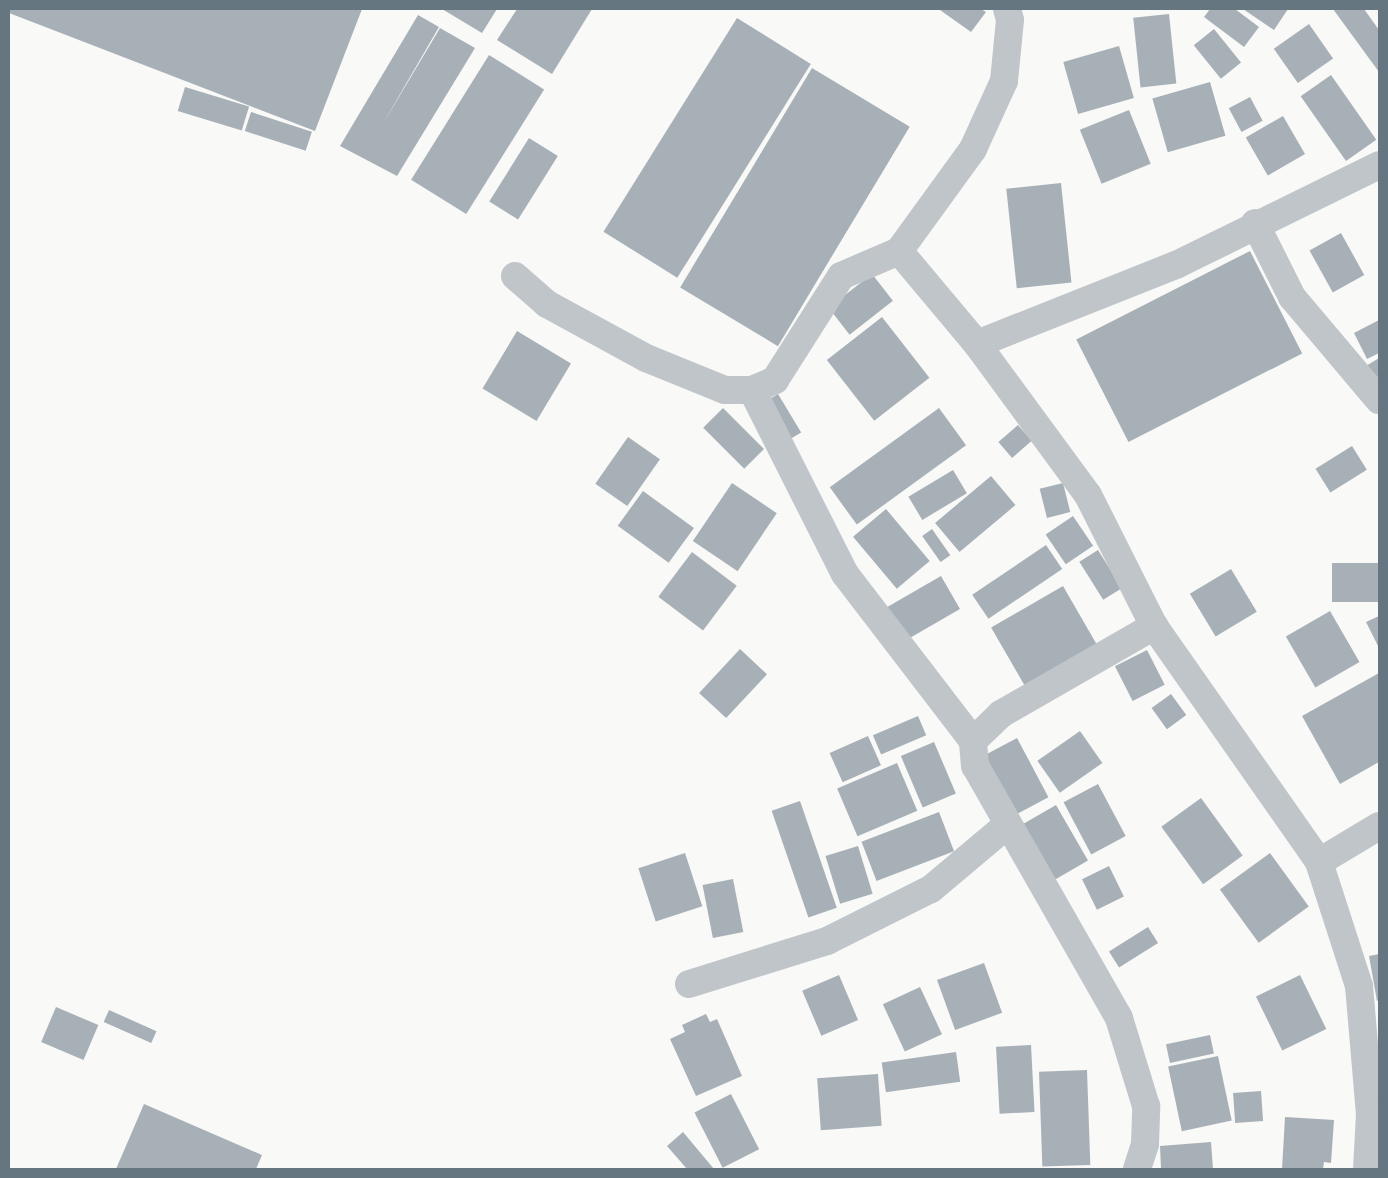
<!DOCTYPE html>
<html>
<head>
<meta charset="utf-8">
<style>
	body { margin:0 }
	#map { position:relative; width:1388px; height:1178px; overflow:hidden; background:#f9f9f7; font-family:Figtree,sans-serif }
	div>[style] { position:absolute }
	.building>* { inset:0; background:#a8b0b7; transform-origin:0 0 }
	.street>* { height:28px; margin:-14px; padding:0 14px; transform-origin:14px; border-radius:14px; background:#c0c5c9 }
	span { translate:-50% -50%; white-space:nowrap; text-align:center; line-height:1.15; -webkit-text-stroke:5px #fff; paint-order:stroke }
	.frame { position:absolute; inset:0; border:10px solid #667681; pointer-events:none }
</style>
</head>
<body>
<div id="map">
	<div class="building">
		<div style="clip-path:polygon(9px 9px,362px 9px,315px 131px,9px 13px)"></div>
		<div style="clip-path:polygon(442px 9px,497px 9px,482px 33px)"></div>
		<div style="clip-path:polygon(517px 9px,592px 9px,552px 74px,497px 40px)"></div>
		<div style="clip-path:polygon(981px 9px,986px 12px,971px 32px,940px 10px)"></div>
		<div style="clip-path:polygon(1210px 9px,1235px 9px,1259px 27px,1244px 47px,1204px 17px)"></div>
		<div style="clip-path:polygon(1243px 9px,1288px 9px,1274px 30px)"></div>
		<div style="clip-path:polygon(1333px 9px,1364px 9px,1379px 30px,1379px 72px)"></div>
		<div style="left:1169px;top:14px;width:70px;height:36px;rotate:84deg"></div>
		<div style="clip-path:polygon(418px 15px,439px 27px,381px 127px,440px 28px,475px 48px,397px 176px,340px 146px)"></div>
		<div style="left:737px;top:18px;width:87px;height:252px;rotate:32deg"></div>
		<div style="left:1309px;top:24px;width:42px;height:43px;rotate:55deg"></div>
		<div style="left:1214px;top:29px;width:43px;height:26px;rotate:51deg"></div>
		<div style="left:1119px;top:46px;width:54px;height:58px;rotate:74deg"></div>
		<div style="left:489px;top:55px;width:65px;height:147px;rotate:32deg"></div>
		<div style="left:812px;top:68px;width:114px;height:256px;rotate:31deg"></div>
		<div style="left:1331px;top:75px;width:79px;height:37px;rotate:55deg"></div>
		<div style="left:1210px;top:82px;width:56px;height:60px;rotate:74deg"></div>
		<div style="left:185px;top:87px;width:67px;height:25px;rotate:17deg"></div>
		<div style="left:1250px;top:97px;width:27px;height:24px;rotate:62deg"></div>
		<div style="left:1129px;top:110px;width:58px;height:53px;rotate:68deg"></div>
		<div style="left:251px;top:112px;width:64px;height:20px;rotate:18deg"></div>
		<div style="left:1283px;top:116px;width:44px;height:43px;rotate:60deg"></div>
		<div style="left:529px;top:138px;width:34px;height:75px;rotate:32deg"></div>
		<div style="left:1061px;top:183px;width:100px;height:55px;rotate:84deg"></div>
		<div style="left:1341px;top:233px;width:48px;height:36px;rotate:61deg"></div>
		<div style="left:1250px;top:251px;width:115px;height:195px;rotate:63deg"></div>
		<div style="left:872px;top:274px;width:34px;height:55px;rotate:52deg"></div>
		<div style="left:882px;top:317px;width:77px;height:70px;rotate:52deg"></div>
		<div style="clip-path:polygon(1379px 320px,1379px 353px,1367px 359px,1354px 333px)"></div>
		<div style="left:517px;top:331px;width:63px;height:67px;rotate:31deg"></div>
		<div style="clip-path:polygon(1379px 358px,1379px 382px,1366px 366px)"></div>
		<div style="left:778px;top:394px;width:45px;height:20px;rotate:59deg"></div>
		<div style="left:723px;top:408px;width:58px;height:28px;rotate:45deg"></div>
		<div style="left:939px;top:408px;width:46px;height:135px;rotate:54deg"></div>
		<div style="left:1018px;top:425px;width:21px;height:26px;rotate:49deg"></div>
		<div style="left:628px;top:437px;width:39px;height:57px;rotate:35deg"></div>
		<div style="left:1352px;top:446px;width:28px;height:43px;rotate:58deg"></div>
		<div style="left:953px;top:470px;width:27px;height:52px;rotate:59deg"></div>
		<div style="left:991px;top:476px;width:38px;height:73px;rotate:50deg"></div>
		<div style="left:732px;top:483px;width:54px;height:70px;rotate:34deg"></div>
		<div style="left:1063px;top:483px;width:30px;height:24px;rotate:76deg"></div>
		<div style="left:643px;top:491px;width:63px;height:43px;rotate:36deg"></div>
		<div style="left:886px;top:509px;width:68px;height:43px;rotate:50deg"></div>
		<div style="left:1073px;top:516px;width:36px;height:33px;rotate:56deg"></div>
		<div style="left:932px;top:529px;width:32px;height:12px;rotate:55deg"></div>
		<div style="left:1046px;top:545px;width:29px;height:89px;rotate:56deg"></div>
		<div style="left:1098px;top:550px;width:45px;height:22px;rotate:58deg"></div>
		<div style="left:692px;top:552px;width:56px;height:56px;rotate:37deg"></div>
		<div style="left:1379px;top:563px;width:39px;height:47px;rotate:90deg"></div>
		<div style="left:1231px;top:569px;width:50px;height:48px;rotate:59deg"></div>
		<div style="left:941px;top:576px;width:38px;height:65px;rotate:60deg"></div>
		<div style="left:1063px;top:586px;width:67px;height:83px;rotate:60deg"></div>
		<div style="left:1330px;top:611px;width:59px;height:51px;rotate:60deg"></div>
		<div style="clip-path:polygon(1379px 616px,1379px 648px,1366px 622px)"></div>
		<div style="left:740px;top:649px;width:37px;height:60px;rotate:43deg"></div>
		<div style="left:1147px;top:650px;width:39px;height:36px;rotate:63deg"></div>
		<div style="clip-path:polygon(1379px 673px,1379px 762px,1340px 784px,1302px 716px)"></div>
		<div style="left:1171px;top:694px;width:26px;height:24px;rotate:54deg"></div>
		<div style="left:918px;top:716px;width:21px;height:49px;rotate:67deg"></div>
		<div style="left:1080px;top:731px;width:39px;height:52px;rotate:55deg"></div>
		<div style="left:868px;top:736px;width:32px;height:42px;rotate:66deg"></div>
		<div style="left:1017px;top:738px;width:67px;height:41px;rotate:62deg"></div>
		<div style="left:934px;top:742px;width:56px;height:36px;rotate:67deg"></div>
		<div style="left:897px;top:763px;width:52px;height:65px;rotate:67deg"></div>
		<div style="left:1098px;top:784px;width:59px;height:39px;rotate:62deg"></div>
		<div style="left:1201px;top:798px;width:71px;height:49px;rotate:54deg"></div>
		<div style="left:800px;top:801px;width:113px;height:30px;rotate:71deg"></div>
		<div style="left:1056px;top:805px;width:64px;height:41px;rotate:60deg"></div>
		<div style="left:939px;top:812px;width:42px;height:83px;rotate:69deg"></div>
		<div style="left:858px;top:846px;width:50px;height:34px;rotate:73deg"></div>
		<div style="left:685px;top:853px;width:56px;height:49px;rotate:72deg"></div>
		<div style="left:1270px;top:853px;width:66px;height:62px;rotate:54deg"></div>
		<div style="left:1109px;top:866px;width:34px;height:30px;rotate:64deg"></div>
		<div style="left:733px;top:879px;width:54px;height:31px;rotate:79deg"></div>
		<div style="left:1148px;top:927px;width:19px;height:46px;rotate:58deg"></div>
		<div style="clip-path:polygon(1379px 954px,1379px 1000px,1377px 1001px,1369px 956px)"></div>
		<div style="left:984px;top:963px;width:53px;height:50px;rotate:70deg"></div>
		<div style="left:839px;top:975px;width:49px;height:40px;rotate:67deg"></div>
		<div style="left:1300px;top:975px;width:60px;height:49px;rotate:64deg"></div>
		<div style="left:920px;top:987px;width:52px;height:41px;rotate:65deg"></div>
		<div style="left:56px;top:1007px;width:46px;height:38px;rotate:23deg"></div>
		<div style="left:109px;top:1010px;width:52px;height:13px;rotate:24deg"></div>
		<div style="clip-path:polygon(706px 1014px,710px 1022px,717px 1019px,742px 1076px,696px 1096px,670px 1039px,685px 1032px,682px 1025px)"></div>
		<div style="left:1210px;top:1035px;width:19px;height:45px;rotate:78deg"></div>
		<div style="left:1031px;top:1045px;width:67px;height:35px;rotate:87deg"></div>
		<div style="left:956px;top:1052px;width:30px;height:75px;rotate:82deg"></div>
		<div style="left:1218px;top:1056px;width:66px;height:51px;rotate:78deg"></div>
		<div style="left:1087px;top:1070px;width:95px;height:48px;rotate:88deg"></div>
		<div style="left:878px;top:1074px;width:52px;height:61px;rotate:86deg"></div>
		<div style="left:1261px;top:1091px;width:30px;height:28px;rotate:86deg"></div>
		<div style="left:731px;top:1094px;width:62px;height:41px;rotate:63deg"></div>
		<div style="clip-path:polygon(144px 1104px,262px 1155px,256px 1169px,116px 1169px)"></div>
		<div style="clip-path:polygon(1285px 1117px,1334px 1120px,1331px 1163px,1324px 1162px,1323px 1169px,1282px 1169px)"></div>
		<div style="clip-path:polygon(683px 1132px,714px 1169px,687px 1169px,667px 1146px)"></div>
		<div style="clip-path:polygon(1211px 1142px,1213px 1169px,1161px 1169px,1160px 1146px)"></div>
	</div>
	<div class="street">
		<div style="left:1255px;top:223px;width:83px;rotate:63.4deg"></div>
		<div style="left:1292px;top:297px;width:135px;rotate:49.8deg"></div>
		<div style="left:899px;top:251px;width:121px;rotate:50deg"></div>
		<div style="left:977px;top:344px;width:187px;rotate:53.7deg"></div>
		<div style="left:1088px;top:495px;width:147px;rotate:63.3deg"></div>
		<div style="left:1154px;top:626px;width:288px;rotate:55deg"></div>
		<div style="left:1319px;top:862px;width:130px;rotate:72.1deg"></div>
		<div style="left:1359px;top:986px;width:128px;rotate:85.1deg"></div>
		<div style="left:1370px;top:1114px;width:55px;rotate:93.1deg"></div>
		<div style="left:515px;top:276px;width:43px;rotate:41.2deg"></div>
		<div style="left:547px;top:304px;width:113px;rotate:28.6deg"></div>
		<div style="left:646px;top:358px;width:85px;rotate:22.1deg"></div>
		<div style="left:725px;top:390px;width:27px"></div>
		<div style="left:752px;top:390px;width:25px;rotate:-23deg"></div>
		<div style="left:775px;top:380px;width:123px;rotate:-57.6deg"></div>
		<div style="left:841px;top:276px;width:63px;rotate:-23.3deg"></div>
		<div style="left:899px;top:251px;width:126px;rotate:-54deg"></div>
		<div style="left:973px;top:149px;width:75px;rotate:-65.5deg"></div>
		<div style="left:1004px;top:81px;width:61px;rotate:-84.4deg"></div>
		<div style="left:1010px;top:20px;width:11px;rotate:-105deg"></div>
		<div style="left:977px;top:344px;width:214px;rotate:-21.7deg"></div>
		<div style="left:1176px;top:265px;width:226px;rotate:-26.2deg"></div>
		<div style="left:752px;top:390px;width:206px;rotate:63.2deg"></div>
		<div style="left:845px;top:574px;width:210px;rotate:52.5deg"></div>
		<div style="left:1319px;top:862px;width:70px;rotate:-31deg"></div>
		<div style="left:689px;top:984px;width:145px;rotate:-17.3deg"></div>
		<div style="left:827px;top:941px;width:116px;rotate:-26.6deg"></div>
		<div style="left:931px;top:889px;width:99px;rotate:-40.1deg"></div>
		<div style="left:1137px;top:1169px;width:26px;rotate:-72deg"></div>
		<div style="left:1145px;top:1144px;width:38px;rotate:-88deg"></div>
		<div style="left:1146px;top:1106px;width:92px;rotate:-107.1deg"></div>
		<div style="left:1119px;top:1018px;width:290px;rotate:-119.7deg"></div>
		<div style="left:975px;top:766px;width:25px;rotate:-95deg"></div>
		<div style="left:973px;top:741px;width:39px;rotate:-44deg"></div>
		<div style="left:1001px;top:714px;width:177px;rotate:-29.9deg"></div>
	</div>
	<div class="frame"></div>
</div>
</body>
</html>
